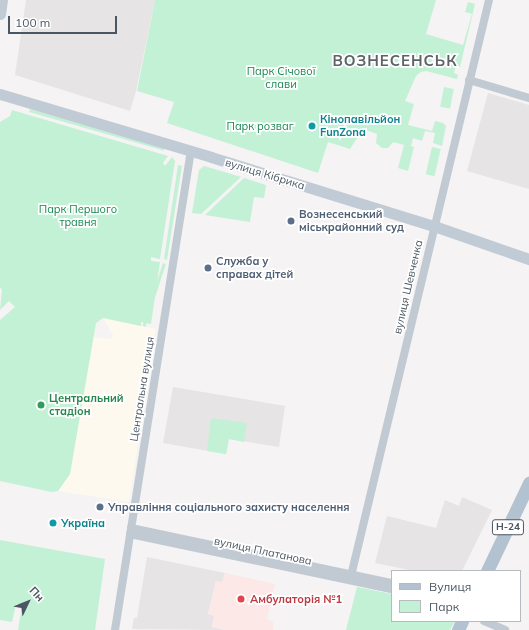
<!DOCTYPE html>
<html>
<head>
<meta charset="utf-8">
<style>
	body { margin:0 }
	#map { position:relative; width:529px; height:630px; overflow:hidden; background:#f5f3f3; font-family:Mulish,sans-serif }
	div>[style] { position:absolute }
	.commercial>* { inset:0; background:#fdf9ef }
	.education>* { inset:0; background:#e6e4e5 }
	.medical>* { inset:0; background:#fce8e6 }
	.green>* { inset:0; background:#c3f1d5; transform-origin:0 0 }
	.minor>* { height:8px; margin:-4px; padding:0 4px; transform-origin:4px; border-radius:4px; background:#c1cad2 }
	.secondary>* { height:11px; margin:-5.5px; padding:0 5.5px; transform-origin:5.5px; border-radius:5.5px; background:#c1cbd6 }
	.primary>* { height:13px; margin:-6.5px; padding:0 6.5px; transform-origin:6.5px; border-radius:6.5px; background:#b3c2d1 }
	.dots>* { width:11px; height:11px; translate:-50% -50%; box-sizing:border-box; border:2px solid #fff; border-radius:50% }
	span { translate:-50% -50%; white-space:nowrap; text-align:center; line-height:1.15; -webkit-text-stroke:3.5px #fff; paint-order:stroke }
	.shield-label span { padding:1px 3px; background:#fff; border:1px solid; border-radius:3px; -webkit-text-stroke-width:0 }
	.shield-label { font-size:10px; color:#4a5661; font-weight:700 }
	.park-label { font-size:11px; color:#17864f }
	.culture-label { font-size:11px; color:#0d838f; font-weight:700 }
	.left { translate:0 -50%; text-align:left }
	.street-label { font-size:11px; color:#4a5661 }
	.service-label { font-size:11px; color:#4e5e75; font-weight:700 }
	.leisure-label { font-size:11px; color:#27864d; font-weight:700 }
	.health-label { font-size:11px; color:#be3a42; font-weight:700 }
	.district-label { font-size:15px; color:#5f6368; font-weight:700; letter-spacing:1px }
	.legend { position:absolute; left:391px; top:570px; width:130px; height:52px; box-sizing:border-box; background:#fff; border:1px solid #b7bbc0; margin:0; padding:5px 7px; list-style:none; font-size:12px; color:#4a5661 }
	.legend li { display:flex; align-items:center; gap:8px; height:20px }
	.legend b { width:20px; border:1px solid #b7bbc0 }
	.north { position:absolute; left:8px; top:582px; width:40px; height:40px; -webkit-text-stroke:3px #fff; paint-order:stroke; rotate:47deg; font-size:11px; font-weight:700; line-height:16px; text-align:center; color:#4a5661 }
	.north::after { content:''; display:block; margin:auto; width:14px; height:18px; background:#4a5661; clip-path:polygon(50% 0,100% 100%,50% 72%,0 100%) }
	.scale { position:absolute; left:8px; top:16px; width:109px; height:18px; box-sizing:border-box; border:2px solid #4a5661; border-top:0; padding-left:5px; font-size:12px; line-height:14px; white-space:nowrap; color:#4a5661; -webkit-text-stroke:3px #fff; paint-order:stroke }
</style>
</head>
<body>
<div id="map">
	<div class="commercial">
		<div style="clip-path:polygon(103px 318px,156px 329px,129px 502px,58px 491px,70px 474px,93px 337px,112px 339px,113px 335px)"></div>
	</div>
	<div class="education">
		<div style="clip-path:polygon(26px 0,155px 0,136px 91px,130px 111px,15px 75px)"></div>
		<div style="clip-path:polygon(488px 93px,529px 105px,529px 189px,467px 171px)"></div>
		<div style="clip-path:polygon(173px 387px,285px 406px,279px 447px,229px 439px,226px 454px,163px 443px)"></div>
		<div style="clip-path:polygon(462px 497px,492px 510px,462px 571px,414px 571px,375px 563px,387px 516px,436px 528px,445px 500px,459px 506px)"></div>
		<div style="clip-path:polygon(147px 557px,225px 573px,222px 583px,216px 581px,208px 614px,214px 616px,212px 627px,225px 630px,132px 629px,134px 618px,137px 618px)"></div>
	</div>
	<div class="medical">
		<div style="clip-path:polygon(225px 573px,275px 584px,267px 619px,273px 622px,273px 630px,225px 630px,212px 627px,214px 616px,208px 614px,216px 581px,222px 582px)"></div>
	</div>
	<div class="green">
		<div style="clip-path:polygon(155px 0,436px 0,426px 34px,463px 45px,472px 14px,465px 12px,468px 2px,475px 4px,460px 67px,456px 66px,454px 73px,458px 75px,457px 79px,426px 71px,421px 72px,416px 76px,405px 101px,414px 104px,408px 125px,432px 131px,435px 121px,443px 123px,446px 126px,442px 146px,433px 143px,435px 133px,425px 131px,422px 141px,413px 138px,411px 146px,414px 147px,408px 171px,398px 168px,404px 145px,393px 142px,388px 148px,382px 148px,376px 143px,377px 134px,363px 129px,350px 149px,328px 142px,318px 173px,167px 123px,174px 102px,137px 91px)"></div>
		<div style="left:444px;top:87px;width:10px;height:20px;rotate:11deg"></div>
		<div style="left:30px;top:109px;width:140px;height:3px;rotate:16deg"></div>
		<div style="clip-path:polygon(12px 110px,168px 156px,163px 163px,165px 166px,172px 157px,175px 161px,160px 259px,151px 257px,151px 261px,160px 262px,151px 324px,141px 322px,141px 326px,103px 318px,96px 323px,70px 474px,58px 491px,52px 492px,0 481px,0 320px,15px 307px,9px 301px,0 310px,2px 289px,0 288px,0 122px,10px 116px)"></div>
		<div style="left:432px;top:147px;width:9px;height:28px;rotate:13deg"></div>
		<div style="clip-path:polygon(178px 165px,182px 166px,167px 260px,164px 259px)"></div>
		<div style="clip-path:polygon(204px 166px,241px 177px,201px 214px,192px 213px,199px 170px)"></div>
		<div style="clip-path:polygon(244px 178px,266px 185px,264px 198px,254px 197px,250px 222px,205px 215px)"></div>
		<div style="left:163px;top:263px;width:3px;height:66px;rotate:18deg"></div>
		<div style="clip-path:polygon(211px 418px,247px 423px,244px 442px,229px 439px,226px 454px,207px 451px)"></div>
		<div style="clip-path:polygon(0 540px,105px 559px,95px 630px,18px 630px,22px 606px,16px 604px,12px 622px,0 620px)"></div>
		<div style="clip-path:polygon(357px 587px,392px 594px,392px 621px,455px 621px,450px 630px,346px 630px)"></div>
	</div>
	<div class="minor">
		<div style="left:469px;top:80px;width:63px;rotate:16.7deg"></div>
		<div style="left:131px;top:528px;width:267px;rotate:11.9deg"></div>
		<div style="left:130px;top:534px;width:268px;rotate:11.9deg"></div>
		<div style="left:350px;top:580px;width:596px;rotate:-76.52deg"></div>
		<div style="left:484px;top:621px;width:23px;rotate:23deg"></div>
		<div style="left:115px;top:630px;width:485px;rotate:-81deg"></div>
	</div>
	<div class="secondary">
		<div style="left:0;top:14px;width:14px;rotate:-82deg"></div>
		<div style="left:0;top:94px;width:220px;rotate:16.6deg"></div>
		<div style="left:211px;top:157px;width:233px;rotate:17.2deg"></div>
		<div style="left:434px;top:226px;width:101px;rotate:19.2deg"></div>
	</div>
	<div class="primary">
		<div style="left:487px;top:571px;width:98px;rotate:-64.5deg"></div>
		<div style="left:458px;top:630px;width:10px;rotate:-66deg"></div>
	</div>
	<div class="dots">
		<div style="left:312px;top:126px;background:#0f9aa8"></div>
		<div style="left:291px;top:221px;background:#5c6f8a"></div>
		<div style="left:208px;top:268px;background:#5c6f8a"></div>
		<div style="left:41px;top:405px;background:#2e9e5b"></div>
		<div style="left:100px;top:507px;background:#5c6f8a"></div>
		<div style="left:53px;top:523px;background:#0f9aa8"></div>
		<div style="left:241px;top:599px;background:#e0444e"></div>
	</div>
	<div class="shield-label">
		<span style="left:508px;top:527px">Н-24</span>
	</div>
	<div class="park-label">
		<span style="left:281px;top:78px">Парк Січової<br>слави</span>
		<span style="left:260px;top:126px">Парк розваг</span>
		<span style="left:78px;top:216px">Парк Першого<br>травня</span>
	</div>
	<div class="culture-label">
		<span class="left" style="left:320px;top:126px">Кінопавільйон<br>FunZona</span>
		<span class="left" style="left:61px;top:523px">Україна</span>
	</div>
	<div class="street-label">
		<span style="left:265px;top:174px;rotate:17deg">вулиця Кібрика</span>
		<span style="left:408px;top:287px;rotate:-77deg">вулиця Шевченка</span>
		<span style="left:142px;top:389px;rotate:-81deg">Центральна вулиця</span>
		<span style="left:263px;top:551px;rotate:12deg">вулиця Платанова</span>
	</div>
	<div class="service-label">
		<span class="left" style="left:299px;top:221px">Вознесенський<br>міськрайонний суд</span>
		<span class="left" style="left:216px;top:268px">Служба у<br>справах дітей</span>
		<span class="left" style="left:108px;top:507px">Управління соціального захисту населення</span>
	</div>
	<div class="leisure-label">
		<span class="left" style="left:49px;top:405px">Центральний<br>стадіон</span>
	</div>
	<div class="health-label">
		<span class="left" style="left:250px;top:599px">Амбулаторія №1</span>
	</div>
	<div class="district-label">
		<span style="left:395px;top:61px">ВОЗНЕСЕНСЬК</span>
	</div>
	<ul class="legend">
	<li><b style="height:5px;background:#b3c2d1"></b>Вулиця</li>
	<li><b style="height:11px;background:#c3f1d5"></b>Парк</li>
	</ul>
	<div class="north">Пн</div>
	<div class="scale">100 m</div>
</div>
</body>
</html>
